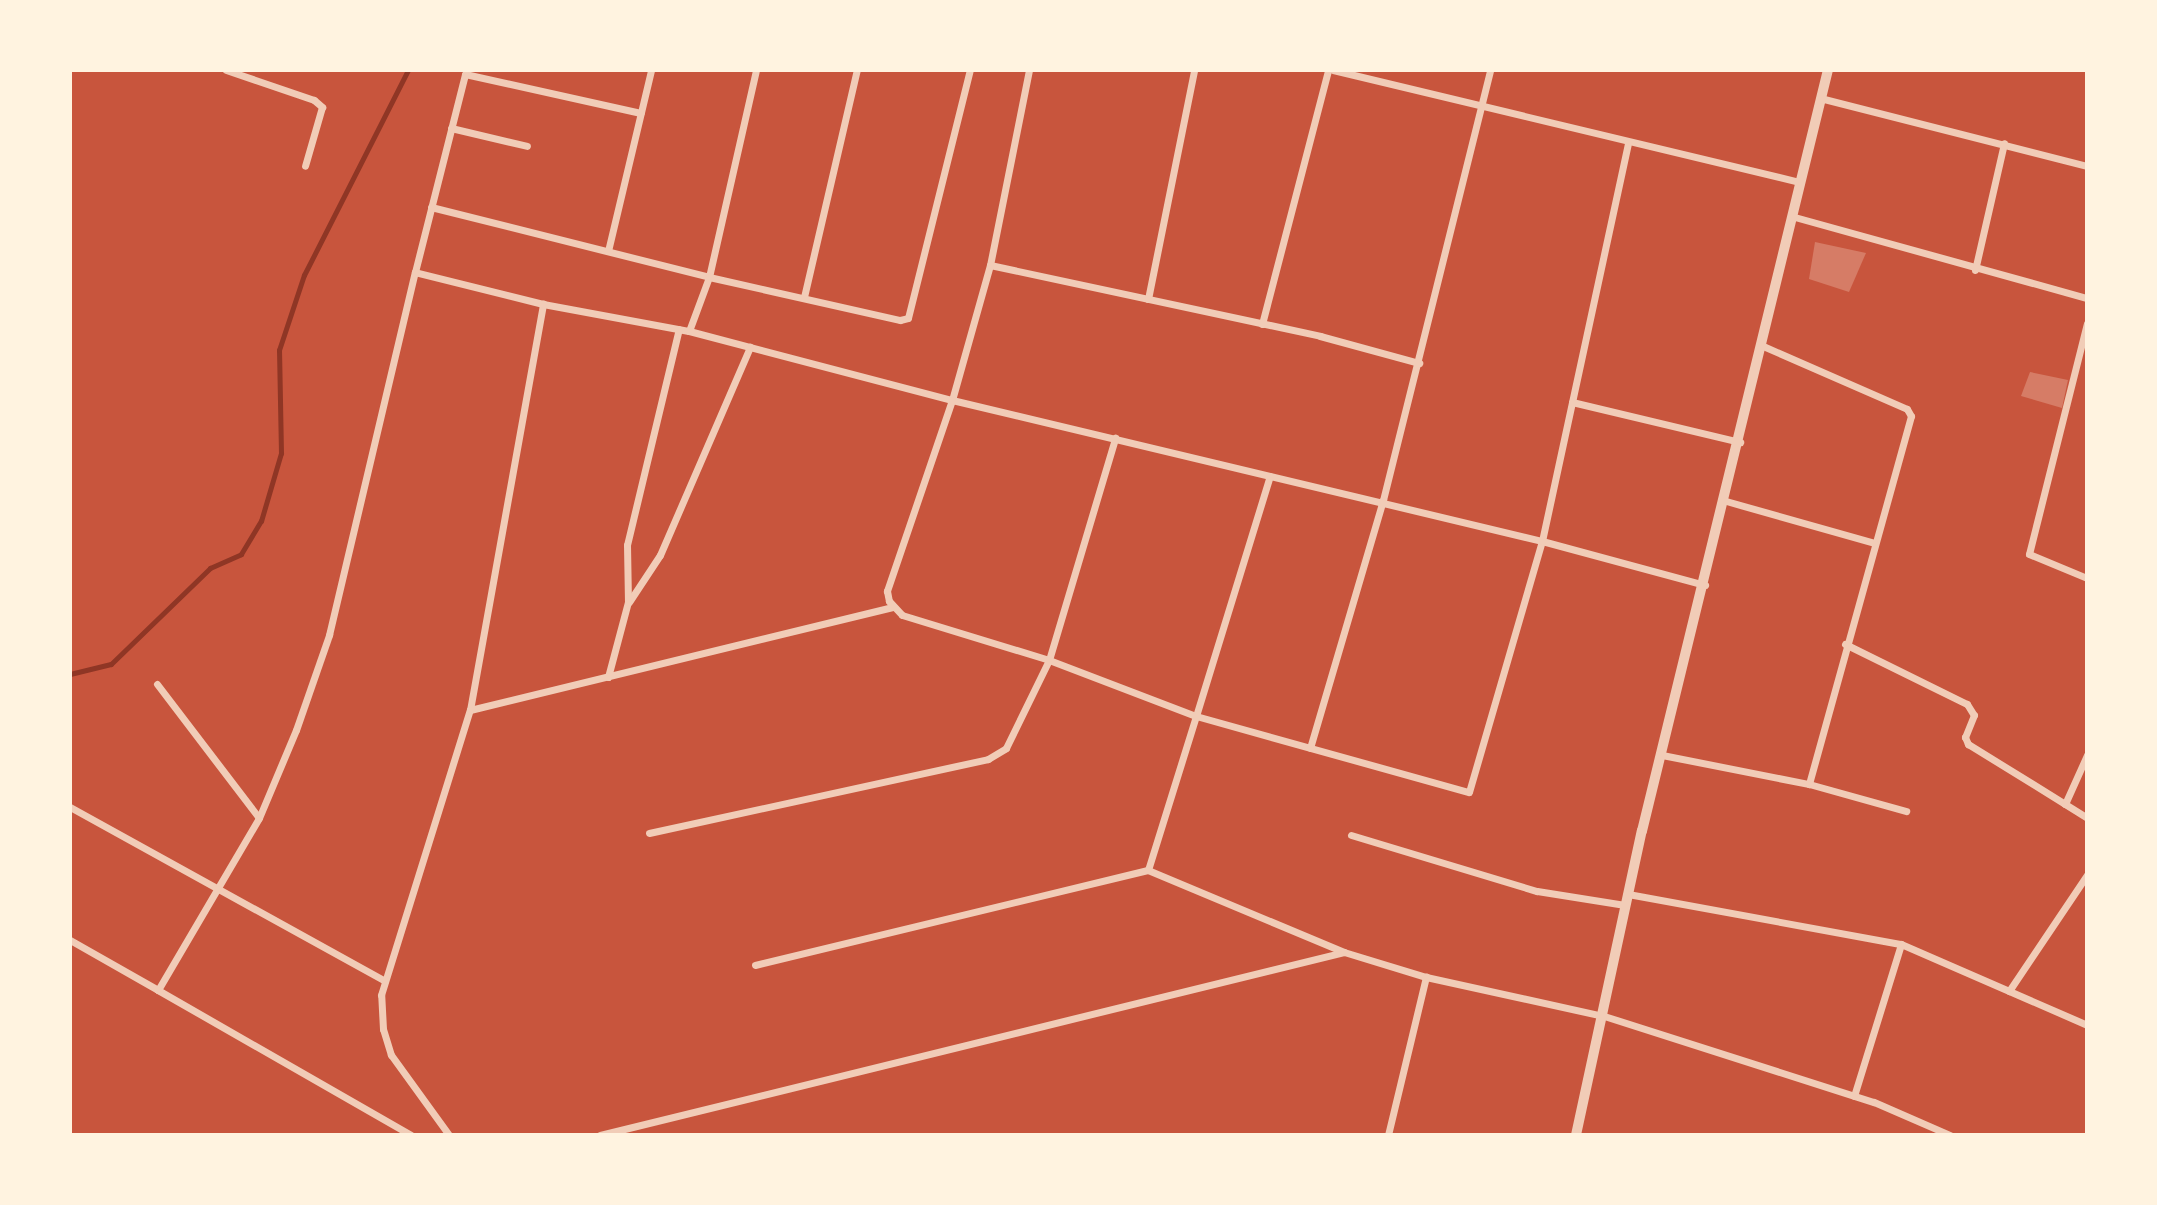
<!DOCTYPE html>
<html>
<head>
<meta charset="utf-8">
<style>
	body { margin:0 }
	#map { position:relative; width:2157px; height:1205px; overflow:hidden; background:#c8553d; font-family:Arial,sans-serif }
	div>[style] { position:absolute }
	.stream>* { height:5px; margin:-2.5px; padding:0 2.5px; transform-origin:2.5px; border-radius:2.5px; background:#8f3625 }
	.building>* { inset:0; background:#d67c66 }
	.minor>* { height:7px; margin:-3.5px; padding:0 3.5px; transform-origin:3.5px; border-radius:3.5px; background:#f1ccb7 }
	.tertiary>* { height:10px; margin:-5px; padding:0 5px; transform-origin:5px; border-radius:5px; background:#f1ccb7 }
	span { translate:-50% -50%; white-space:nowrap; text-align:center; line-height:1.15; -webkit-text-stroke:7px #fff3e0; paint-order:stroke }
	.frame { position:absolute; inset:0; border:72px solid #fff3e0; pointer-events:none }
</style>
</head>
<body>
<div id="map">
	<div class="stream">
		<div style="left:70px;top:674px;width:42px;rotate:-13.7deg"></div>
		<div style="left:111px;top:664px;width:138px;rotate:-44.1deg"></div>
		<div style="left:210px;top:568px;width:34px;rotate:-24deg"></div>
		<div style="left:241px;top:554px;width:39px;rotate:-59deg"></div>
		<div style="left:261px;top:521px;width:71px;rotate:-73.6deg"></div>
		<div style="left:281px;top:453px;width:103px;rotate:-91.1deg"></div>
		<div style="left:279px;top:350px;width:79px;rotate:-71.6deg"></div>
		<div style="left:304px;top:275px;width:230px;rotate:-63.1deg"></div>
	</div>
	<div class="building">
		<div style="clip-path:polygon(1815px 242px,1866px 253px,1849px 292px,1809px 279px)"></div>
		<div style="clip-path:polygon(2030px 372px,2068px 380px,2062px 408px,2021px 396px)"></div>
	</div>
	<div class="minor">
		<div style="left:226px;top:70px;width:93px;rotate:18.8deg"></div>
		<div style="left:314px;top:100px;width:11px;rotate:41deg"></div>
		<div style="left:322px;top:107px;width:61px;rotate:106.1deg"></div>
		<div style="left:1029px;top:70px;width:199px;rotate:101.3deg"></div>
		<div style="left:990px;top:265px;width:140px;rotate:105.7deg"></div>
		<div style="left:952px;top:400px;width:202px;rotate:108.8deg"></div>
		<div style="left:887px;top:591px;width:10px;rotate:79deg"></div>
		<div style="left:889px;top:601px;width:19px;rotate:47deg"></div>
		<div style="left:902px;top:615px;width:154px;rotate:17deg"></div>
		<div style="left:1049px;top:660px;width:157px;rotate:20.9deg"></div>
		<div style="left:1196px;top:716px;width:251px;rotate:-72.9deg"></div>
		<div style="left:1333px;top:70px;width:478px;rotate:13.5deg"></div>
		<div style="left:1820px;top:98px;width:276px;rotate:14.3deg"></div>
		<div style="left:451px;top:128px;width:78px;rotate:13.3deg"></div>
		<div style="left:431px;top:207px;width:287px;rotate:14.1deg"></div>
		<div style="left:709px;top:277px;width:212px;rotate:-77.2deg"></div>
		<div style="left:1791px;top:216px;width:307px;rotate:15.5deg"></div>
		<div style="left:608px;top:251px;width:186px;rotate:-76.6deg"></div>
		<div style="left:990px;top:265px;width:338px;rotate:12.1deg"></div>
		<div style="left:1320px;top:336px;width:103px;rotate:15.3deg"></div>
		<div style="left:1975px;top:270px;width:130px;rotate:-77.1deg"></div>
		<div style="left:804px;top:297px;width:233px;rotate:-76.9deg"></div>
		<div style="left:1148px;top:299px;width:234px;rotate:-78.6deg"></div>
		<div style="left:543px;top:304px;width:132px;rotate:-166deg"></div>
		<div style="left:415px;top:272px;width:204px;rotate:-75.8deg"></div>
		<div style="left:465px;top:74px;width:180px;rotate:12.5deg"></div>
		<div style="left:2087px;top:323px;width:238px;rotate:104.1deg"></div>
		<div style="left:2029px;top:554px;width:63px;rotate:22.5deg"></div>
		<div style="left:1262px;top:324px;width:262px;rotate:-75.4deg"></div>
		<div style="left:689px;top:331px;width:58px;rotate:-69.7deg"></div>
		<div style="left:709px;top:277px;width:196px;rotate:12.7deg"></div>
		<div style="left:900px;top:320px;width:8px;rotate:-14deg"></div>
		<div style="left:908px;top:318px;width:256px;rotate:-76deg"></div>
		<div style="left:1763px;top:346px;width:157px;rotate:23.6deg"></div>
		<div style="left:1907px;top:409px;width:8px;rotate:60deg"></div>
		<div style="left:1911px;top:416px;width:382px;rotate:105.5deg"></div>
		<div style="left:1572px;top:402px;width:173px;rotate:13.4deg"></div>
		<div style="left:1726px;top:501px;width:154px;rotate:15.8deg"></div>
		<div style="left:629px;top:602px;width:56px;rotate:-56.6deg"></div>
		<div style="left:660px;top:555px;width:227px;rotate:-66.6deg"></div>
		<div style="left:1845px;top:644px;width:136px;rotate:26.2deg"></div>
		<div style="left:1967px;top:704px;width:13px;rotate:58deg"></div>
		<div style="left:1974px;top:715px;width:24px;rotate:112deg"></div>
		<div style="left:1965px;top:737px;width:8px;rotate:67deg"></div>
		<div style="left:1968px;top:744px;width:114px;rotate:31.7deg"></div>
		<div style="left:2065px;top:804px;width:54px;rotate:-65.8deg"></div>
		<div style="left:608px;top:677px;width:78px;rotate:-75.1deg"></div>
		<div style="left:628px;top:602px;width:57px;rotate:-91deg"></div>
		<div style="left:627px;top:545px;width:222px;rotate:-76.5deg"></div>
		<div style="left:157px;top:684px;width:168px;rotate:52.7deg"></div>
		<div style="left:470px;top:710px;width:435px;rotate:-13.7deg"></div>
		<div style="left:1310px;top:748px;width:259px;rotate:-73.6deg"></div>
		<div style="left:1383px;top:500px;width:443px;rotate:-76deg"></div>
		<div style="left:1662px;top:755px;width:150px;rotate:11.2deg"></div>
		<div style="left:1809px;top:784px;width:101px;rotate:15.6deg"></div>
		<div style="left:2065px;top:804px;width:26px;rotate:32deg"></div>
		<div style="left:70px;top:807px;width:358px;rotate:28.9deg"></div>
		<div style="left:649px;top:833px;width:347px;rotate:-12.3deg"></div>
		<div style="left:988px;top:759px;width:21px;rotate:-31deg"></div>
		<div style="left:1006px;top:748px;width:98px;rotate:-64deg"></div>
		<div style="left:1049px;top:660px;width:232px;rotate:-73.4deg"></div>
		<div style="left:1351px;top:835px;width:194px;rotate:16.8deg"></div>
		<div style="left:1537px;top:891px;width:89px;rotate:9deg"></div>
		<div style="left:1628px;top:894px;width:278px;rotate:10.4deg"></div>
		<div style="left:1901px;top:944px;width:203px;rotate:23.5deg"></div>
		<div style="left:70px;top:940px;width:101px;rotate:29.6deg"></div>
		<div style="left:1344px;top:952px;width:212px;rotate:-157.3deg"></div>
		<div style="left:1148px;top:870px;width:161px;rotate:-72.7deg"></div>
		<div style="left:1196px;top:716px;width:283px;rotate:15.6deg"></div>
		<div style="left:1469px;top:792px;width:261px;rotate:-73.8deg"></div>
		<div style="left:1542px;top:541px;width:169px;rotate:15.1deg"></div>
		<div style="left:755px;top:965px;width:404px;rotate:-13.6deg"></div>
		<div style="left:2009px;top:991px;width:140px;rotate:-56.1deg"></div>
		<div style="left:1854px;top:1096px;width:159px;rotate:-72.8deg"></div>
		<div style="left:411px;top:1135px;width:292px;rotate:-150.2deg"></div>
		<div style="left:158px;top:990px;width:199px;rotate:-59.6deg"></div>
		<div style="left:259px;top:818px;width:95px;rotate:-67.2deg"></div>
		<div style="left:296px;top:730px;width:101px;rotate:-70.8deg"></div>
		<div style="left:329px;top:635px;width:373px;rotate:-76.7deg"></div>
		<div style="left:449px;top:1135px;width:99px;rotate:-125.9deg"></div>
		<div style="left:391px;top:1055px;width:27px;rotate:-107deg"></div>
		<div style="left:383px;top:1029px;width:34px;rotate:-93deg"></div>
		<div style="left:381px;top:995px;width:299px;rotate:-72.7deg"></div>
		<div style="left:470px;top:710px;width:413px;rotate:-79.8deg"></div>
		<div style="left:543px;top:304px;width:148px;rotate:10.5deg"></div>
		<div style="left:689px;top:331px;width:272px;rotate:14.7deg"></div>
		<div style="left:952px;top:400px;width:607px;rotate:13.44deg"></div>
		<div style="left:1542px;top:541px;width:407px;rotate:-77.8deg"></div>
		<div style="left:600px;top:1135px;width:766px;rotate:-13.82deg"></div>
		<div style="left:1344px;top:952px;width:86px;rotate:17deg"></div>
		<div style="left:1388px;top:1135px;width:163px;rotate:-76.5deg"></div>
		<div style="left:1426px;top:977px;width:182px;rotate:12.4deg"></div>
		<div style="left:1604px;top:1016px;width:283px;rotate:17.7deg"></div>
		<div style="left:1874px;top:1102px;width:83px;rotate:23.5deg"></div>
	</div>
	<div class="tertiary">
		<div style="left:1576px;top:1135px;width:311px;rotate:-77.8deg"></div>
		<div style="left:1642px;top:831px;width:783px;rotate:-76.27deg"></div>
	</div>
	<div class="frame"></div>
</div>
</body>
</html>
